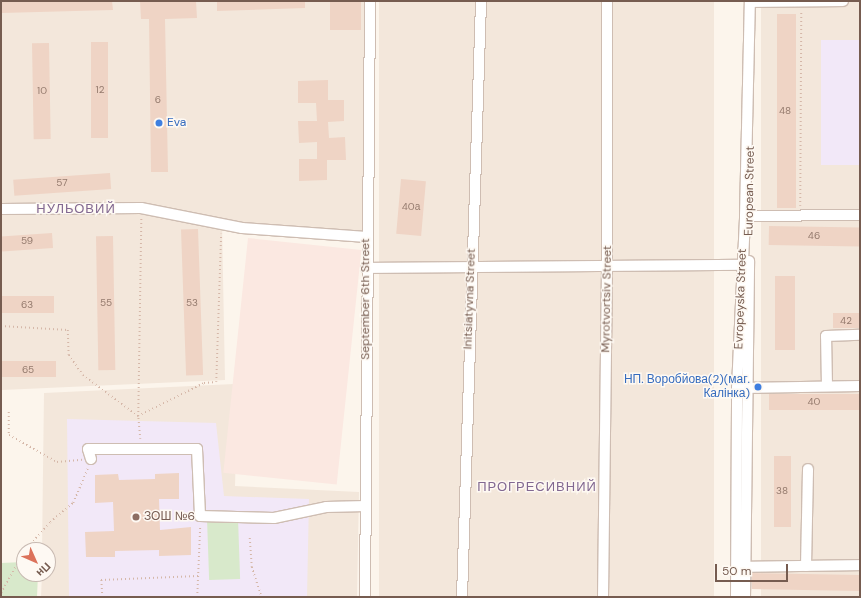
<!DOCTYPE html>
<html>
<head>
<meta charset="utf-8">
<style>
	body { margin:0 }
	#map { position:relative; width:861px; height:598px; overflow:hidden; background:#fcf5ec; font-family:"DM Sans",sans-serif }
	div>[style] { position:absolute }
	.residential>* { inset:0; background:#f3e7db; transform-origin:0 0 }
	.commercial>* { inset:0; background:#fbe8e1; transform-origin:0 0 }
	.education>* { inset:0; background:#f2e8f8; transform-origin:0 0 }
	.green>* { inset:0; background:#d8e9cb; transform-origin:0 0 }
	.building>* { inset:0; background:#efd4c5; transform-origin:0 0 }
	.path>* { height:1.5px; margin-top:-0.75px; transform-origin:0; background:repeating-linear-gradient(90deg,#d5b7a8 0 1px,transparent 0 4px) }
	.roads { filter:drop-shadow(1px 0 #cebdb2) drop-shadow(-1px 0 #cebdb2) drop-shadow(0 1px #cebdb2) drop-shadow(0 -1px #cebdb2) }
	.minor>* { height:10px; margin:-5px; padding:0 5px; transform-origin:5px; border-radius:5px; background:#fff }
	.dots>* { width:11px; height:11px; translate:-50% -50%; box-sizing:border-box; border:2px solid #fef9f3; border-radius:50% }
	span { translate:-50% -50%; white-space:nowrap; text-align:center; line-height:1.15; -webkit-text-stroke:3px #fef9f3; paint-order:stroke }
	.number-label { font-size:10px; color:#947a6d }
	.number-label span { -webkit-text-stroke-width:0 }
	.shop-label { font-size:12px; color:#366cbe }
	.left { translate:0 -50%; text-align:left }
	.right { translate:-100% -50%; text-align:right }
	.street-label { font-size:12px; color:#765c50 }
	.education-label { font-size:12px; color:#785e54 }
	.neighbourhood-label { font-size:13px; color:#826891; letter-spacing:1px }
	.frame { position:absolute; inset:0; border:2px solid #765c50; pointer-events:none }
	.north { position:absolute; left:16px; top:542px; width:40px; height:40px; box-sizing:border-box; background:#fef9f3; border:1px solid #c8bab2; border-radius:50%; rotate:135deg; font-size:11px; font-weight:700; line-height:16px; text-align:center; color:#765c50 }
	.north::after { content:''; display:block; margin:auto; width:14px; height:18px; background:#dc725b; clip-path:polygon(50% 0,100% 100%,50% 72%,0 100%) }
	.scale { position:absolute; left:715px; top:564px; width:73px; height:18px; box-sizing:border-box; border:2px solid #765c50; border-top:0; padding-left:5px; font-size:12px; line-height:14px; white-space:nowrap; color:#765c50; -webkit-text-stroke:3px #fef9f3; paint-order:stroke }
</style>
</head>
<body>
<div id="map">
	<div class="residential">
		<div style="clip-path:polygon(1px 1px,366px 1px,362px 231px,222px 224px,225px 380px,2px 390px,1px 417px)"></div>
		<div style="left:379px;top:1px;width:335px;height:596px"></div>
		<div style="left:761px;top:1px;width:99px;height:596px"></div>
		<div style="clip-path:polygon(234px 384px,237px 413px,235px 486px,359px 492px,357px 597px,41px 597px,42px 574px,48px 574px,48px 550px,42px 550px,44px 393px)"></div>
	</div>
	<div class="commercial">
		<div style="left:248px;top:238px;width:114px;height:236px;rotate:6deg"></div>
	</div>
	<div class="education">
		<div style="left:860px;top:40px;width:125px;height:39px;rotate:90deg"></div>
		<div style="clip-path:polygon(67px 419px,216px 423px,224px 496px,309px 499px,307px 597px,69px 597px)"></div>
	</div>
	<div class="green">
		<div style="left:238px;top:518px;width:61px;height:31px;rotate:88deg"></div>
		<div style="clip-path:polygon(24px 562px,24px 574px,38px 574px,37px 597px,1px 597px,1px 563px)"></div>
	</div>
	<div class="building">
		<div style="clip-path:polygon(1px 1px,112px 1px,113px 10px,1px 13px)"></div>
		<div style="clip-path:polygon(140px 1px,196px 1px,197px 18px,165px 19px,168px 172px,151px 172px,149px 19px,141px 19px)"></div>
		<div style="clip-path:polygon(217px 1px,305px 1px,305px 8px,217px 11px)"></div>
		<div style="left:330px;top:1px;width:31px;height:29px"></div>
		<div style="left:777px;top:14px;width:19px;height:194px"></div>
		<div style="left:91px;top:42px;width:17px;height:96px"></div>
		<div style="left:49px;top:43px;width:96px;height:17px;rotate:89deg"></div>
		<div style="clip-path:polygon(328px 80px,328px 100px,344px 100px,344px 121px,328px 122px,329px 138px,345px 137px,346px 160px,327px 160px,327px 180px,299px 181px,299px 159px,317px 159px,317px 142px,299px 143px,298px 121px,317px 121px,316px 103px,298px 103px,298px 81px)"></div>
		<div style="left:110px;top:173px;width:16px;height:97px;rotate:86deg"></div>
		<div style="left:401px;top:179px;width:25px;height:55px;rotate:5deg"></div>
		<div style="left:769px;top:226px;width:91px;height:19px;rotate:1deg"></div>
		<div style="left:198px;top:229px;width:146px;height:17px;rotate:88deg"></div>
		<div style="left:52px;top:233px;width:15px;height:51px;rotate:86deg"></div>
		<div style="left:113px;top:236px;width:134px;height:17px;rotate:89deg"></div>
		<div style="left:775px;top:276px;width:20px;height:74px"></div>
		<div style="left:54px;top:296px;width:17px;height:53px;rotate:90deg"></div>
		<div style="left:833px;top:313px;width:27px;height:15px"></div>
		<div style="left:56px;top:361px;width:16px;height:55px;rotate:90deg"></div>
		<div style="left:769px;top:394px;width:91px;height:16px"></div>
		<div style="left:774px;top:456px;width:17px;height:71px"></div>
		<div style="clip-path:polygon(179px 473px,179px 499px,159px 499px,160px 530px,191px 527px,191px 555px,159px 556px,159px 550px,115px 551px,115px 557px,86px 557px,85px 532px,114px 531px,113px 502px,95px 503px,95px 475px,118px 474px,119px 480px,155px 479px,155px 474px)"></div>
		<div style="left:752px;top:573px;width:108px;height:16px;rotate:1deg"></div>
	</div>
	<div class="path">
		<div style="left:800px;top:206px;width:194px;rotate:-89.7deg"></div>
		<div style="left:1px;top:326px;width:67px;rotate:3.4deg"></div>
		<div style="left:68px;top:330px;width:25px;rotate:88deg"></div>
		<div style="left:69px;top:355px;width:24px;rotate:55deg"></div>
		<div style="left:83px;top:375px;width:69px;rotate:36.7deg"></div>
		<div style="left:138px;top:416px;width:74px;rotate:-26.6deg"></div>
		<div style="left:204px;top:383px;width:12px;rotate:-5deg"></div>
		<div style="left:216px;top:382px;width:148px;rotate:-88.1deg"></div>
		<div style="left:9px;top:412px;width:23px;rotate:90deg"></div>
		<div style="left:9px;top:435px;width:55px;rotate:29.4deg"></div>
		<div style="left:57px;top:462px;width:25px;rotate:-5deg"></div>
		<div style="left:140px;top:439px;width:23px;rotate:-95deg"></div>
		<div style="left:138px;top:416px;width:199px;rotate:-89.1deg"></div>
		<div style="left:250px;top:538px;width:29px;rotate:86deg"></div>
		<div style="left:252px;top:567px;width:32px;rotate:72deg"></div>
		<div style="left:25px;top:550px;width:38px;rotate:-48deg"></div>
		<div style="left:50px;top:522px;width:30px;rotate:-40deg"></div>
		<div style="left:73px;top:503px;width:39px;rotate:-67deg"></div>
		<div style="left:1px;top:593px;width:48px;rotate:-61.3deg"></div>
		<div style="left:102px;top:597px;width:17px;rotate:-93deg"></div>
		<div style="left:101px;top:580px;width:97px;rotate:-2.4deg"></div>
		<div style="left:197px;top:597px;width:71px;rotate:-87.6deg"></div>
	</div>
	<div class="roads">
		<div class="minor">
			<div style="left:750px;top:2px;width:93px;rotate:-0.6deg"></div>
			<div style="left:1px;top:209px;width:140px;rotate:-0.4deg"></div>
			<div style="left:141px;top:208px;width:103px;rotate:11.2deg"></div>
			<div style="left:242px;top:228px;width:125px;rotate:4.1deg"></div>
			<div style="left:745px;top:216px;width:115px;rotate:-0.5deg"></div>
			<div style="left:366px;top:268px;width:376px;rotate:-0.5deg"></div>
			<div style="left:827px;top:386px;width:50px;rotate:-91.1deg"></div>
			<div style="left:826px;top:336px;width:34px;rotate:-2deg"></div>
			<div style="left:742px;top:388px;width:118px;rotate:-1deg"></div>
			<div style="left:91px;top:459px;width:10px;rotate:-107deg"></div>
			<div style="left:88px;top:449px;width:109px"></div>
			<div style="left:197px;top:449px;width:67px;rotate:87.4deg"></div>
			<div style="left:200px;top:516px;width:74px;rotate:1.5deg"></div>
			<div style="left:274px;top:518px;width:53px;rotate:-11.9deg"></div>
			<div style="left:326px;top:507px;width:40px;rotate:-1.4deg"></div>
			<div style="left:806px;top:566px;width:97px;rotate:-88.8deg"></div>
			<div style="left:739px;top:567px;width:121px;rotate:-0.9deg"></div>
			<div style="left:365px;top:597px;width:596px;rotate:-89.52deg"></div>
			<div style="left:462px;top:597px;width:596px;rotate:-88.17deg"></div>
			<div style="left:603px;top:597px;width:331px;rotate:-89.3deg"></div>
			<div style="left:607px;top:266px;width:265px;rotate:-90deg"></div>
			<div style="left:736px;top:597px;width:209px;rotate:-89.7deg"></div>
			<div style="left:737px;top:388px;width:172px;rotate:-87.3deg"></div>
			<div style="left:745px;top:216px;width:215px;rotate:-88.7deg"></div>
			<div style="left:745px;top:597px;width:336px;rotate:-89.3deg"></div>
		</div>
	</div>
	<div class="dots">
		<div style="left:159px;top:123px;background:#3f7fe0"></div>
		<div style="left:758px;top:387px;background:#3f7fe0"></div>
		<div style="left:136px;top:517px;background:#8d6e63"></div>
	</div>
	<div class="number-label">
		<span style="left:100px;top:90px">12</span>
		<span style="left:42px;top:91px">10</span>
		<span style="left:158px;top:100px">6</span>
		<span style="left:785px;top:111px">48</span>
		<span style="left:62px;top:183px">57</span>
		<span style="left:411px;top:207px">40а</span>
		<span style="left:814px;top:236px">46</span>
		<span style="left:27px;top:241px">59</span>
		<span style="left:106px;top:303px">55</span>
		<span style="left:192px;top:303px">53</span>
		<span style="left:27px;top:305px">63</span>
		<span style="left:846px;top:321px">42</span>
		<span style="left:28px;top:370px">65</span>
		<span style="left:814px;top:402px">40</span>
		<span style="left:782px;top:491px">38</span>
	</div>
	<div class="shop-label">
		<span class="left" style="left:167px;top:123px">Eva</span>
		<span class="right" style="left:750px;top:387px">НП. Воробйова(2)(маг.<br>Калінка)</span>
	</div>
	<div class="street-label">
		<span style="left:750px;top:191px;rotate:-89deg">European Street</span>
		<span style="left:366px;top:299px;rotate:-90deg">September 6th Street</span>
		<span style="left:470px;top:299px;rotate:-88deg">Initsiatyvna Street</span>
		<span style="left:607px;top:299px;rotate:-89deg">Myrotvortsiv Street</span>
		<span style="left:741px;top:299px;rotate:-88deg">Evropeyska Street</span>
	</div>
	<div class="education-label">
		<span class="left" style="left:144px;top:517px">ЗОШ №6</span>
	</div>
	<div class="neighbourhood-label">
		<span style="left:76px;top:209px">НУЛЬОВИЙ</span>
		<span style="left:537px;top:487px">ПРОГРЕСИВНИЙ</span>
	</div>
	<div class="frame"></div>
	<div class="north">Пн</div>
	<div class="scale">50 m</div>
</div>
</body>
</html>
